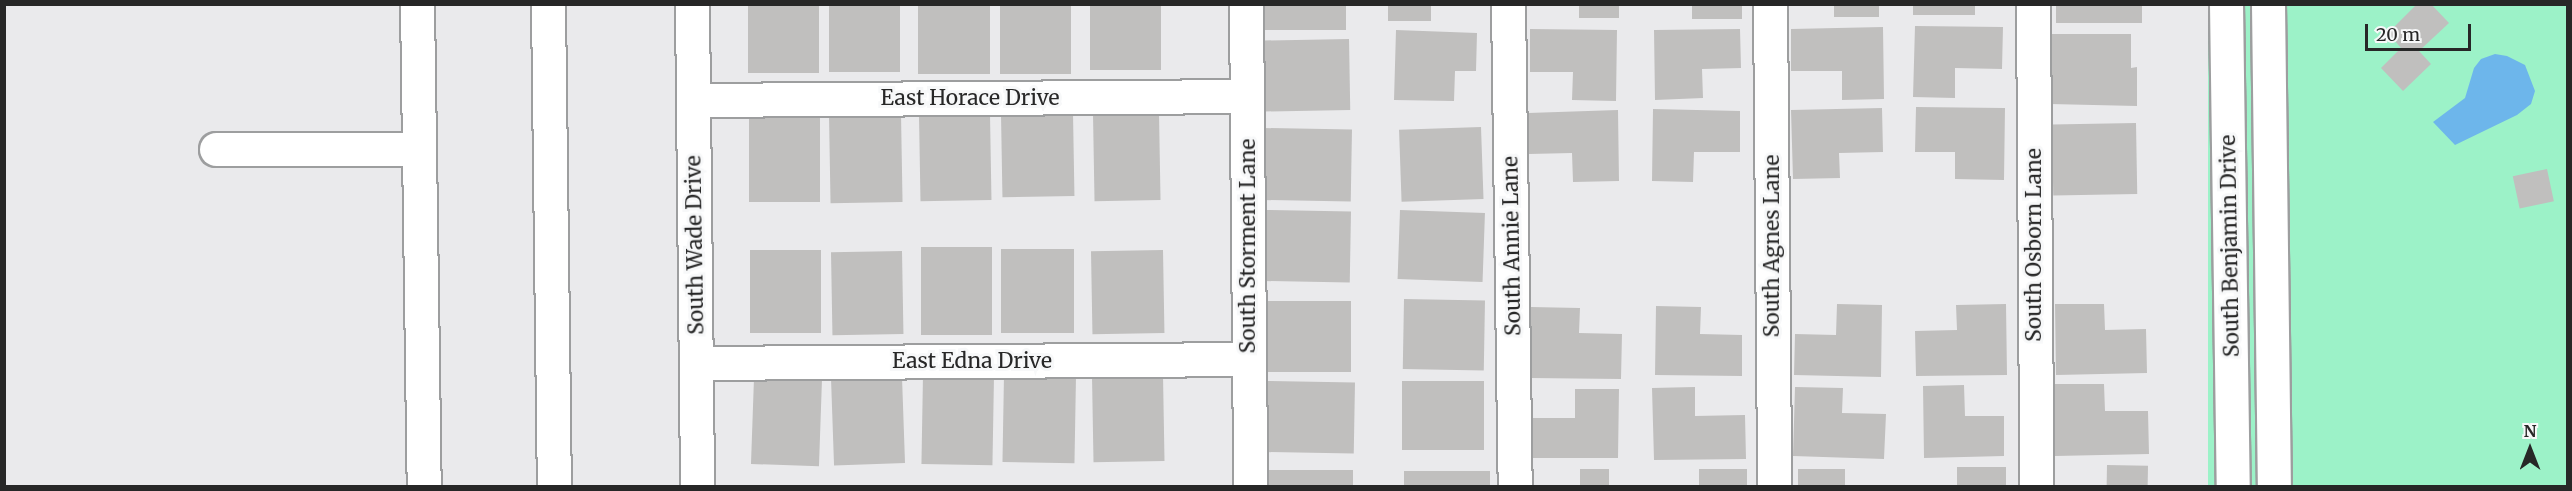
<!DOCTYPE html>
<html>
<head>
<meta charset="utf-8">
<style>
	body { margin:0 }
	#map { position:relative; width:2572px; height:491px; overflow:hidden; background:#eaeaec; font-family:Merriweather,serif }
	div>[style] { position:absolute }
	.green>* { inset:0; background:#9cf2c8; transform-origin:0 0 }
	.water>* { inset:0; background:#6db6eb }
	.building>* { inset:0; background:#c0bfbe; transform-origin:0 0 }
	.roads { filter:drop-shadow(2px 0 #9d9e9f) drop-shadow(-2px 0 #9d9e9f) drop-shadow(0 2px #9d9e9f) drop-shadow(0 -2px #9d9e9f) }
	.minor>* { height:33px; margin:-16.5px; padding:0 16.5px; transform-origin:16.5px; border-radius:16.5px; background:#fff }
	span { translate:-50% -50%; white-space:nowrap; text-align:center; line-height:1.15; -webkit-text-stroke:6px #f7f8f9; paint-order:stroke }
	.street-label { font-size:21px; color:#272727 }
	.frame { position:absolute; inset:0; border:6px solid #272727; pointer-events:none }
	.north { position:absolute; left:2500px; top:419px; width:60px; height:60px; -webkit-text-stroke:4px #f7f8f9; paint-order:stroke; rotate:0deg; font-size:16px; font-weight:700; line-height:24px; text-align:center; color:#272727 }
	.north::after { content:''; display:block; margin:auto; width:21px; height:27px; background:#272727; clip-path:polygon(50% 0,100% 100%,50% 72%,0 100%) }
	.scale { position:absolute; left:2365px; top:24px; width:106px; height:27px; box-sizing:border-box; border:3px solid #272727; border-top:0; padding-left:8px; font-size:18px; line-height:21px; white-space:nowrap; color:#272727; -webkit-text-stroke:4px #f7f8f9; paint-order:stroke }
</style>
</head>
<body>
<div id="map">
	<div class="green">
		<div style="left:2208px;top:5px;width:359px;height:481px"></div>
	</div>
	<div class="water">
		<div style="clip-path:polygon(2495px 54px,2507px 56px,2525px 65px,2535px 91px,2531px 104px,2517px 115px,2455px 145px,2433px 122px,2465px 98px,2474px 68px,2481px 59px)"></div>
	</div>
	<div class="building">
		<div style="left:748px;top:4px;width:71px;height:69px"></div>
		<div style="left:829px;top:4px;width:71px;height:68px"></div>
		<div style="left:918px;top:4px;width:72px;height:70px"></div>
		<div style="left:1000px;top:4px;width:71px;height:70px"></div>
		<div style="left:1090px;top:4px;width:71px;height:66px"></div>
		<div style="left:1262px;top:4px;width:84px;height:26px"></div>
		<div style="left:1388px;top:4px;width:43px;height:17px"></div>
		<div style="left:1692px;top:4px;width:50px;height:15px"></div>
		<div style="left:1834px;top:4px;width:45px;height:13px"></div>
		<div style="left:1913px;top:4px;width:62px;height:11px"></div>
		<div style="left:2056px;top:4px;width:86px;height:19px"></div>
		<div style="clip-path:polygon(2417px 4px,2431px 4px,2449px 23px,2419px 51px,2431px 64px,2403px 91px,2381px 68px,2401px 48px,2388px 33px)"></div>
		<div style="left:1579px;top:5px;width:40px;height:13px"></div>
		<div style="clip-path:polygon(1915px 26px,2003px 27px,2002px 69px,1955px 68px,1955px 98px,1913px 97px)"></div>
		<div style="clip-path:polygon(1883px 27px,1884px 99px,1842px 100px,1842px 71px,1791px 71px,1791px 29px)"></div>
		<div style="clip-path:polygon(1530px 29px,1617px 30px,1616px 101px,1572px 100px,1573px 72px,1530px 72px)"></div>
		<div style="clip-path:polygon(1740px 29px,1741px 68px,1702px 69px,1703px 98px,1655px 100px,1654px 30px)"></div>
		<div style="clip-path:polygon(1396px 30px,1477px 33px,1476px 71px,1455px 71px,1454px 101px,1394px 100px)"></div>
		<div style="clip-path:polygon(2050px 34px,2131px 34px,2131px 68px,2137px 67px,2137px 106px,2050px 104px)"></div>
		<div style="left:1349px;top:39px;width:71px;height:85px;rotate:89deg"></div>
		<div style="clip-path:polygon(1916px 107px,2005px 108px,2004px 180px,1955px 179px,1955px 152px,1915px 152px)"></div>
		<div style="clip-path:polygon(1882px 108px,1883px 152px,1839px 153px,1840px 178px,1793px 179px,1791px 110px)"></div>
		<div style="clip-path:polygon(1653px 109px,1740px 111px,1740px 152px,1694px 152px,1693px 182px,1652px 181px)"></div>
		<div style="clip-path:polygon(1618px 110px,1619px 181px,1573px 182px,1572px 153px,1529px 154px,1528px 113px)"></div>
		<div style="left:1073px;top:113px;width:83px;height:72px;rotate:89deg"></div>
		<div style="left:1159px;top:113px;width:87px;height:66px;rotate:89deg"></div>
		<div style="left:901px;top:114px;width:88px;height:72px;rotate:89deg"></div>
		<div style="left:990px;top:115px;width:85px;height:71px;rotate:89deg"></div>
		<div style="left:749px;top:116px;width:71px;height:86px"></div>
		<div style="left:2136px;top:123px;width:71px;height:84px;rotate:89deg"></div>
		<div style="left:1481px;top:127px;width:72px;height:82px;rotate:88deg"></div>
		<div style="left:1264px;top:128px;width:88px;height:72px;rotate:1deg"></div>
		<div style="left:2547px;top:169px;width:33px;height:35px;rotate:78deg"></div>
		<div style="left:1265px;top:210px;width:86px;height:71px;rotate:1deg"></div>
		<div style="left:1400px;top:210px;width:85px;height:69px;rotate:2deg"></div>
		<div style="left:921px;top:247px;width:71px;height:88px"></div>
		<div style="left:1074px;top:249px;width:84px;height:73px;rotate:90deg"></div>
		<div style="left:750px;top:250px;width:71px;height:83px"></div>
		<div style="left:1163px;top:250px;width:83px;height:72px;rotate:89deg"></div>
		<div style="left:902px;top:251px;width:83px;height:71px;rotate:89deg"></div>
		<div style="left:1404px;top:299px;width:81px;height:70px;rotate:1deg"></div>
		<div style="left:1266px;top:301px;width:85px;height:71px"></div>
		<div style="clip-path:polygon(1837px 304px,1882px 305px,1881px 377px,1794px 375px,1795px 334px,1836px 335px)"></div>
		<div style="clip-path:polygon(2006px 304px,2007px 375px,1916px 376px,1915px 331px,1957px 330px,1956px 305px)"></div>
		<div style="clip-path:polygon(2055px 304px,2104px 304px,2105px 330px,2146px 329px,2147px 373px,2056px 375px)"></div>
		<div style="clip-path:polygon(1656px 306px,1701px 307px,1700px 334px,1742px 335px,1742px 376px,1655px 375px)"></div>
		<div style="clip-path:polygon(1531px 307px,1580px 308px,1579px 333px,1622px 334px,1621px 379px,1530px 378px)"></div>
		<div style="left:923px;top:375px;width:71px;height:89px;rotate:1deg"></div>
		<div style="left:1004px;top:375px;width:72px;height:87px;rotate:1deg"></div>
		<div style="left:1163px;top:375px;width:86px;height:71px;rotate:89deg"></div>
		<div style="left:902px;top:377px;width:86px;height:71px;rotate:88deg"></div>
		<div style="left:754px;top:378px;width:68px;height:86px;rotate:2deg"></div>
		<div style="left:1265px;top:381px;width:90px;height:71px;rotate:1deg"></div>
		<div style="left:1402px;top:381px;width:82px;height:69px"></div>
		<div style="clip-path:polygon(2054px 384px,2104px 384px,2105px 411px,2148px 411px,2149px 454px,2055px 456px)"></div>
		<div style="clip-path:polygon(1964px 385px,1965px 416px,2004px 416px,2004px 456px,1924px 458px,1923px 386px)"></div>
		<div style="clip-path:polygon(1695px 387px,1695px 416px,1745px 415px,1746px 459px,1654px 460px,1652px 388px)"></div>
		<div style="clip-path:polygon(1795px 387px,1843px 388px,1842px 413px,1886px 414px,1884px 459px,1793px 456px)"></div>
		<div style="clip-path:polygon(1575px 389px,1619px 389px,1618px 458px,1533px 458px,1533px 418px,1575px 418px)"></div>
		<div style="left:2107px;top:465px;width:41px;height:21px;rotate:1deg"></div>
		<div style="left:1957px;top:467px;width:49px;height:19px"></div>
		<div style="left:1580px;top:469px;width:29px;height:17px"></div>
		<div style="left:1699px;top:469px;width:48px;height:17px"></div>
		<div style="left:1798px;top:469px;width:47px;height:17px"></div>
		<div style="left:1353px;top:470px;width:16px;height:85px;rotate:90deg"></div>
		<div style="left:1490px;top:471px;width:15px;height:86px;rotate:90deg"></div>
	</div>
	<div class="roads">
		<div class="minor">
			<div style="left:417px;top:4px;width:482px;rotate:89.2deg"></div>
			<div style="left:548px;top:4px;width:482px;rotate:89.3deg"></div>
			<div style="left:692px;top:4px;width:482px;rotate:89.4deg"></div>
			<div style="left:1246px;top:4px;width:482px;rotate:89.5deg"></div>
			<div style="left:1508px;top:4px;width:482px;rotate:89.2deg"></div>
			<div style="left:1770px;top:4px;width:482px;rotate:89.5deg"></div>
			<div style="left:2033px;top:4px;width:482px;rotate:89.6deg"></div>
			<div style="left:2226px;top:4px;width:482px;rotate:89.2deg"></div>
			<div style="left:2268px;top:4px;width:482px;rotate:89.3deg"></div>
			<div style="left:694px;top:100px;width:553px;rotate:-0.41deg"></div>
			<div style="left:216px;top:149px;width:203px"></div>
			<div style="left:696px;top:363px;width:553px;rotate:-0.41deg"></div>
		</div>
	</div>
	<div class="street-label">
		<span style="left:970px;top:98px">East Horace Drive</span>
		<span style="left:695px;top:245px;rotate:-91deg">South Wade Drive</span>
		<span style="left:2034px;top:245px;rotate:-90deg">South Osborn Lane</span>
		<span style="left:1248px;top:246px;rotate:-90deg">South Storment Lane</span>
		<span style="left:1512px;top:246px;rotate:-91deg">South Annie Lane</span>
		<span style="left:1772px;top:246px;rotate:-90deg">South Agnes Lane</span>
		<span style="left:2230px;top:246px;rotate:-91deg">South Benjamin Drive</span>
		<span style="left:972px;top:361px">East Edna Drive</span>
	</div>
	<div class="frame"></div>
	<div class="north">N</div>
	<div class="scale">20 m</div>
</div>
</body>
</html>
